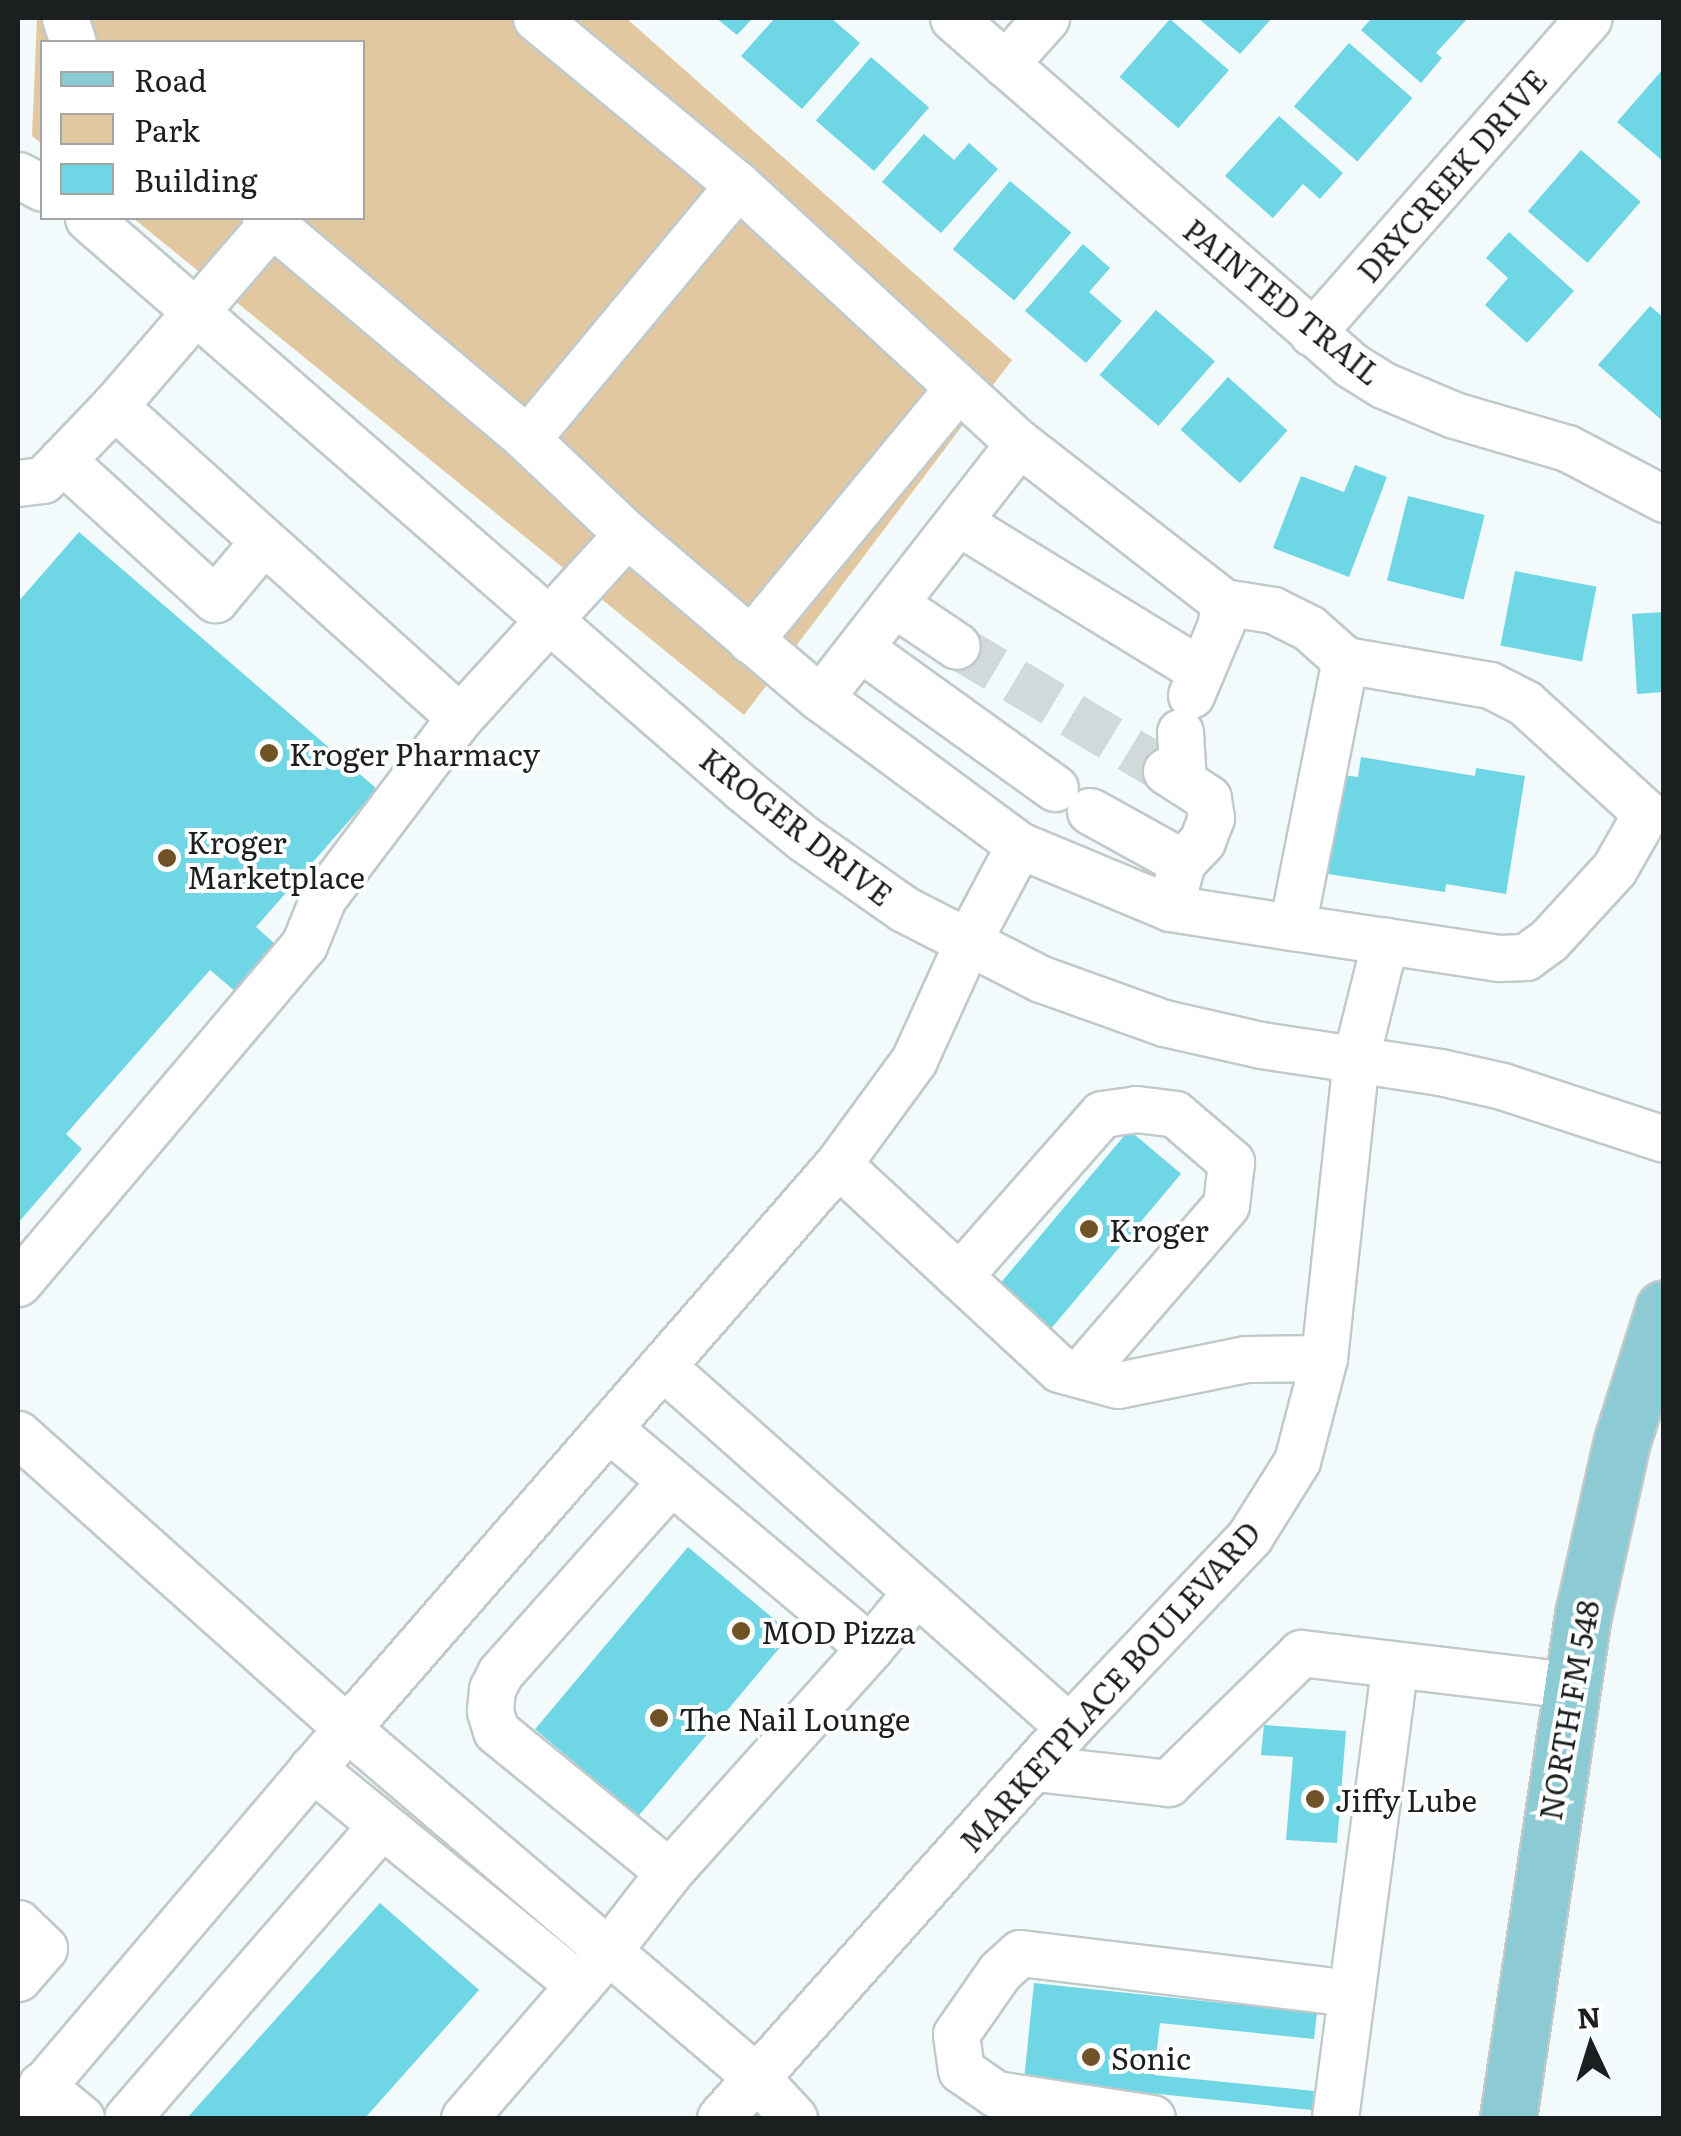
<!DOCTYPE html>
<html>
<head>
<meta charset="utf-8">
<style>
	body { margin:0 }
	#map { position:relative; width:1681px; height:2136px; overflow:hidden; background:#f2fafb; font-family:Literata,serif }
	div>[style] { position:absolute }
	.green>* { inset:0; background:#e2c8a1 }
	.building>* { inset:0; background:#6ed6e4; transform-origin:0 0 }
	.minor-tunnel>* { height:45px; margin-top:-22.5px; transform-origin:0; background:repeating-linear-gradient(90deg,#d2d9da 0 45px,transparent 0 67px) }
	.roads { filter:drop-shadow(2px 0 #c1c9ca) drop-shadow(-2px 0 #c1c9ca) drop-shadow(0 2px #c1c9ca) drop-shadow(0 -2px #c1c9ca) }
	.minor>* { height:45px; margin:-22.5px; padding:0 22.5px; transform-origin:22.5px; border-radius:22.5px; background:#fff }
	.major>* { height:55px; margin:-27.5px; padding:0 27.5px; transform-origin:27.5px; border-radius:27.5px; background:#8ccbd4 }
	.dots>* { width:28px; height:28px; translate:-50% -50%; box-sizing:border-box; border:5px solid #fff; border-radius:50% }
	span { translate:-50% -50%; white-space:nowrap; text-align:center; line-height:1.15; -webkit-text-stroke:8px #fff; paint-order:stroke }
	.street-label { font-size:30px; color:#1c1f1f }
	.poi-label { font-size:30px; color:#1c1f1f }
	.left { translate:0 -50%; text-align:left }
	.frame { position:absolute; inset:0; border:20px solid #1c1f1f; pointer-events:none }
	.legend { position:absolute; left:40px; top:40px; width:325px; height:180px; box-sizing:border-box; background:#fff; border:2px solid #a4a5a5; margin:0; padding:12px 18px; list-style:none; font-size:30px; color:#1c1f1f }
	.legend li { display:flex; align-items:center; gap:20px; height:50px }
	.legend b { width:50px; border:2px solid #a4a5a5 }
	.north { position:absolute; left:1541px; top:1996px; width:100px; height:100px; -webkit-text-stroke:8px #fff; paint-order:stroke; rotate:356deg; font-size:28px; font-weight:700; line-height:40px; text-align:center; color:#1c1f1f }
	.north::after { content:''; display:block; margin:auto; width:35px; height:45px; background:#1c1f1f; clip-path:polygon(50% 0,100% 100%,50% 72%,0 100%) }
</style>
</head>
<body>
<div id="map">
	<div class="green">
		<div style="clip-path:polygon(37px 18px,626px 18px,1012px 360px,744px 715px,133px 218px,362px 218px,362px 42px,42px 42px,42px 144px,32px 136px)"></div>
	</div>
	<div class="building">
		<div style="clip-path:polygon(716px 18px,753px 18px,737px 35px)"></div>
		<div style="clip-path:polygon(775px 18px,831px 18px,860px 43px,802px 109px,741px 56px)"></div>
		<div style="clip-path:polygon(1198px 18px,1272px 18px,1240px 54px)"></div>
		<div style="clip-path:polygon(1372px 18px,1463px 18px,1466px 20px,1436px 53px,1442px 58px,1421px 83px,1361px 30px)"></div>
		<div style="left:1170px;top:19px;width:78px;height:77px;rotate:41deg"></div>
		<div style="left:1349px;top:43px;width:84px;height:84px;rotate:41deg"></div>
		<div style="left:871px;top:57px;width:77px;height:84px;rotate:41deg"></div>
		<div style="clip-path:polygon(1664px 68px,1664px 162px,1617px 122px)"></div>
		<div style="clip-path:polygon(1279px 116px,1343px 173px,1320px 199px,1303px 184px,1273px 218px,1225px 176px)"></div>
		<div style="clip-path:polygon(924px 134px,954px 160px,969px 143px,998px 169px,941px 233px,882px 182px)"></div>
		<div style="left:1581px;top:150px;width:79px;height:81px;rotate:41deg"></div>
		<div style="left:1010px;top:181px;width:80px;height:89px;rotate:40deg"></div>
		<div style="clip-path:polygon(1509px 232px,1574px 291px,1527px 343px,1485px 305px,1508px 278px,1486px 258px)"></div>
		<div style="clip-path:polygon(1083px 244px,1110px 268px,1089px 292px,1122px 321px,1086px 363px,1025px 311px)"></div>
		<div style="clip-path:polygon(1650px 306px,1664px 318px,1664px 422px,1598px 365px)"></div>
		<div style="left:1156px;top:310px;width:78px;height:86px;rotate:41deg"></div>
		<div style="left:1228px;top:377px;width:80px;height:71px;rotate:42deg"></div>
		<div style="clip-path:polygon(1355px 465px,1387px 477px,1349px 577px,1273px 548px,1301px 476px,1344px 492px)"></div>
		<div style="left:1408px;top:496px;width:79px;height:87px;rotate:14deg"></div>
		<div style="clip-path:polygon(79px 532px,377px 789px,256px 927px,275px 944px,235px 991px,210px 970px,66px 1134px,82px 1149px,18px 1223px,18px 602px)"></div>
		<div style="left:1515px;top:571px;width:83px;height:76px;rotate:11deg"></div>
		<div style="clip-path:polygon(1664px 612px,1664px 692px,1637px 694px,1632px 614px)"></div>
		<div style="clip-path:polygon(1361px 757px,1475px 776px,1476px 768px,1525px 776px,1506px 894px,1446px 884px,1445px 892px,1328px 874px,1344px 775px,1358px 777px)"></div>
		<div style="left:1129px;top:1130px;width:68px;height:204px;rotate:40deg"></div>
		<div style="left:688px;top:1547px;width:135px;height:238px;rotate:40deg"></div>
		<div style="clip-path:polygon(1264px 1725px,1346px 1731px,1337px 1843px,1286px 1840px,1293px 1757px,1261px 1755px)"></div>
		<div style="clip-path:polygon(380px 1903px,479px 1990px,365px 2118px,187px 2118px)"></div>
		<div style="clip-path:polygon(1034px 1983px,1317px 2013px,1314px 2039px,1160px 2023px,1154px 2075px,1314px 2091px,1312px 2110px,1024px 2080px)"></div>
	</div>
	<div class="minor-tunnel">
		<div style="left:957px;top:646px;width:244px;rotate:30.9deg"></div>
	</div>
	<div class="roads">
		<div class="minor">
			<div style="left:65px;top:18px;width:25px;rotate:72deg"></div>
			<div style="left:536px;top:18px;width:262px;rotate:39.6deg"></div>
			<div style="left:953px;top:18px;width:528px;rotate:41.08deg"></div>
			<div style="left:1351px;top:365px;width:38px;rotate:32deg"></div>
			<div style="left:1383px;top:385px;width:77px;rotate:22.9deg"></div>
			<div style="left:1454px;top:415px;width:118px;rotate:16.3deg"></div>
			<div style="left:1567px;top:448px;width:110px;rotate:27.7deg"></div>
			<div style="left:1005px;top:64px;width:62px;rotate:-48.3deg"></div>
			<div style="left:18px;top:175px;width:27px;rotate:28deg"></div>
			<div style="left:88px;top:218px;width:868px;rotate:41.07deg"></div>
			<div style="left:742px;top:788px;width:79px;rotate:39.3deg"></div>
			<div style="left:803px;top:838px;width:123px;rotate:35.1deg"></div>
			<div style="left:904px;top:909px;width:154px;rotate:27.1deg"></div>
			<div style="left:1041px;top:979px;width:131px;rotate:19.7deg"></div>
			<div style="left:1164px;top:1023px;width:99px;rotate:12.8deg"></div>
			<div style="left:1261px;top:1045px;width:181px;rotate:8.6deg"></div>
			<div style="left:1440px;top:1072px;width:64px;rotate:12.7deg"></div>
			<div style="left:1502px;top:1086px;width:170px;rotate:18.1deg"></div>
			<div style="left:265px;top:218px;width:343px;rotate:40.1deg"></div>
			<div style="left:1312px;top:333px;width:419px;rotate:-48.7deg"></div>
			<div style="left:114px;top:406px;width:465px;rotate:42deg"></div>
			<div style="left:62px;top:460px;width:207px;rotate:42.3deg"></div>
			<div style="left:215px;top:599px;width:73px;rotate:-50deg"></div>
			<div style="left:18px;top:483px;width:25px;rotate:-7deg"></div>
			<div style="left:43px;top:480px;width:103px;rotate:-46.2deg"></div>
			<div style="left:114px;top:406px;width:242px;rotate:-49.2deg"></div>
			<div style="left:958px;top:522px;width:285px;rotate:31.5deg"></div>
			<div style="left:627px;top:534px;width:253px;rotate:40.4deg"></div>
			<div style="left:1223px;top:602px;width:51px;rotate:9.1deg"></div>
			<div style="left:1273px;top:610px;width:40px;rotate:26.6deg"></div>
			<div style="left:1309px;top:628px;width:48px;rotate:41.6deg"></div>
			<div style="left:896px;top:605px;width:73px;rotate:33.9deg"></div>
			<div style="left:750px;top:640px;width:325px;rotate:-50.5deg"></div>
			<div style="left:860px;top:648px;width:240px;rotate:35.7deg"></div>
			<div style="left:1180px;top:732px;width:49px;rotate:86.5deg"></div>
			<div style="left:1090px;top:811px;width:105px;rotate:29deg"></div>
			<div style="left:1019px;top:845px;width:164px;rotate:22.6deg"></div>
			<div style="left:1170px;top:908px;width:48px;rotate:-75.4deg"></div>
			<div style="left:1182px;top:862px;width:29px;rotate:-46deg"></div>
			<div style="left:1202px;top:841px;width:25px;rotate:-69deg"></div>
			<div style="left:1211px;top:818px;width:20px;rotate:-99deg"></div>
			<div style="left:1208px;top:798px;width:50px;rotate:-147.3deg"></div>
			<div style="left:1170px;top:908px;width:123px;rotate:8.9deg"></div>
			<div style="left:838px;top:1164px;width:301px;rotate:42.8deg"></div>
			<div style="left:1059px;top:1369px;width:61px;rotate:15.2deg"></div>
			<div style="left:1118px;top:1385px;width:131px;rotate:-11.5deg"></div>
			<div style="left:1246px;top:1359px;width:78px;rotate:-0.7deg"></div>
			<div style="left:959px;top:1276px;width:216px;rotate:-48.6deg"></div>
			<div style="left:1102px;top:1114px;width:34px;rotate:-8deg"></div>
			<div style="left:1136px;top:1109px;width:39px;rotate:7deg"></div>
			<div style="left:1175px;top:1114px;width:74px;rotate:40.6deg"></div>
			<div style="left:1231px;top:1162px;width:43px;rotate:96.6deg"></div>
			<div style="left:1226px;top:1205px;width:223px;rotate:130.8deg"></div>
			<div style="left:18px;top:1283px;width:443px;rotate:-49.8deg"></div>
			<div style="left:304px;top:945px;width:51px;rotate:-68deg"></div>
			<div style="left:323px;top:898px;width:227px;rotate:-52.9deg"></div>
			<div style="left:460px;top:717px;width:248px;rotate:-47.6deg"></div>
			<div style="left:627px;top:534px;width:138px;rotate:-136.5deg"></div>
			<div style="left:527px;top:439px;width:330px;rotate:-50.3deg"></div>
			<div style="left:738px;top:185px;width:381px;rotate:42.6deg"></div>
			<div style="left:662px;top:1366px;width:544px;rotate:41.57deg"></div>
			<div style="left:608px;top:1428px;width:342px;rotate:40deg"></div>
			<div style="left:870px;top:1648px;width:72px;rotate:-50.6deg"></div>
			<div style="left:18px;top:1434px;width:441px;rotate:41.8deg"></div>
			<div style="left:347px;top:1728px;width:538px;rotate:40.47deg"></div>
			<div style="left:756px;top:2077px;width:56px;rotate:47.2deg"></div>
			<div style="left:312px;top:1768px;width:344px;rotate:39.1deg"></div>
			<div style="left:1035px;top:1768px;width:134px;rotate:6.4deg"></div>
			<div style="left:1168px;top:1783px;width:186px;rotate:-44.3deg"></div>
			<div style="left:1301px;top:1653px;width:271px;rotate:6.8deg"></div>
			<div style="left:669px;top:1872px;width:301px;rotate:-48.1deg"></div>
			<div style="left:18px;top:1923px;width:36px;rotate:44deg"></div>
			<div style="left:44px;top:1948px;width:40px;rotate:131deg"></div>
			<div style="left:41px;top:2085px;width:52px;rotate:39.5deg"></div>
			<div style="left:18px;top:2115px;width:508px;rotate:-49.63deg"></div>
			<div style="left:347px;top:1728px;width:748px;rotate:-48.96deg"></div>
			<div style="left:838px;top:1164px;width:129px;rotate:-53.8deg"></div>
			<div style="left:914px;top:1060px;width:128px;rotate:-65.6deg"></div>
			<div style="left:967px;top:943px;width:111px;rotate:-62deg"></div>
			<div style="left:1019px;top:845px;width:247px;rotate:-143.5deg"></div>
			<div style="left:820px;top:698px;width:323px;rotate:-52deg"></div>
			<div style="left:1019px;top:443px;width:259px;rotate:37.9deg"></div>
			<div style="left:1223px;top:602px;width:22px;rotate:95deg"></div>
			<div style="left:1221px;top:624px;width:77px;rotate:112.9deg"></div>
			<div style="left:127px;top:2118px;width:388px;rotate:-49deg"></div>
			<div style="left:464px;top:2118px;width:221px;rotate:-49.2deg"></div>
			<div style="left:608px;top:1951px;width:100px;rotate:-52.3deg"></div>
			<div style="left:669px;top:1872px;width:223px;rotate:-140.8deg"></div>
			<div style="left:496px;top:1731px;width:21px;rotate:-107deg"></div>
			<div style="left:490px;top:1711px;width:22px;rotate:-85deg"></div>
			<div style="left:492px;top:1689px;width:18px;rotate:-63deg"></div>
			<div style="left:500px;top:1673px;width:256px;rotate:-48.3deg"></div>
			<div style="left:720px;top:2118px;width:524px;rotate:-48.25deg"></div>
			<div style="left:1069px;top:1727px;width:263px;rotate:-46.5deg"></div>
			<div style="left:1250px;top:1536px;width:89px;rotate:-57.9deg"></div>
			<div style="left:1297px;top:1461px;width:106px;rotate:-75.3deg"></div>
			<div style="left:1324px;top:1358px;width:303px;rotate:-83.9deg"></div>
			<div style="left:1356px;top:1057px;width:120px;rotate:-76deg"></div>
			<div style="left:1385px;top:941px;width:94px;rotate:-171.4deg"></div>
			<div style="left:1292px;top:927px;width:272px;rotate:-78.8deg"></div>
			<div style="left:1345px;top:660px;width:147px;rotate:9.8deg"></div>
			<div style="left:1490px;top:685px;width:39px;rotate:27deg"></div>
			<div style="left:1525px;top:703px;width:164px;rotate:42.3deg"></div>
			<div style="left:1646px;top:813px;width:64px;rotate:119.7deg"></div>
			<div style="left:1614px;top:869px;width:96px;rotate:132.5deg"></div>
			<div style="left:1549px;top:940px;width:29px;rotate:144deg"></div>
			<div style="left:1526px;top:957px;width:28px;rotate:178deg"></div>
			<div style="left:1498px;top:958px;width:114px;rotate:-171.4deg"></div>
			<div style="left:1152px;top:2118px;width:158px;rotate:-171.3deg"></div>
			<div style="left:996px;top:2094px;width:42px;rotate:-145.6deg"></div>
			<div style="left:961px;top:2070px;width:36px;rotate:-98deg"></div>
			<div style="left:956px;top:2034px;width:77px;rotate:-55.1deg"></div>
			<div style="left:1000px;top:1971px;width:27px;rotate:-42deg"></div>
			<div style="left:1020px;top:1953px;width:334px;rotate:6.9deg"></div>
			<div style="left:1335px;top:2118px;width:457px;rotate:-82.5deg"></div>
		</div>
		<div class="major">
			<div style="left:1508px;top:2118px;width:509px;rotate:-81.52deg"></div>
			<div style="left:1583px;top:1615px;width:178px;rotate:-77.4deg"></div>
			<div style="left:1622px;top:1441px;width:139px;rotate:-72.5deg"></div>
		</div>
	</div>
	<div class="dots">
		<div style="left:269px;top:753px;background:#6f5326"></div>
		<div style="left:167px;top:858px;background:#6f5326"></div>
		<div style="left:1089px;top:1229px;background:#6f5326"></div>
		<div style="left:741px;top:1631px;background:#6f5326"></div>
		<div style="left:659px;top:1718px;background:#6f5326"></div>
		<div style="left:1315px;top:1799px;background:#6f5326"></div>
		<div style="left:1091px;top:2057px;background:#6f5326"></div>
	</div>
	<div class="street-label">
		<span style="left:1451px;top:175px;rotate:-49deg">DRYCREEK DRIVE</span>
		<span style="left:1283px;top:301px;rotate:39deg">PAINTED TRAIL</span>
		<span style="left:797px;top:826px;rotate:38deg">KROGER DRIVE</span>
		<span style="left:1109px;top:1686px;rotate:-48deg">MARKETPLACE BOULEVARD</span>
		<span style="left:1568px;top:1710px;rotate:-80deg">NORTH FM 548</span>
	</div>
	<div class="poi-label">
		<span class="left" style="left:289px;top:753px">Kroger Pharmacy</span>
		<span class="left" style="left:187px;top:858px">Kroger<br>Marketplace</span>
		<span class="left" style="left:1109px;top:1229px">Kroger</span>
		<span class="left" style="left:761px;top:1631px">MOD Pizza</span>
		<span class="left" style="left:679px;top:1718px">The Nail Lounge</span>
		<span class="left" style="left:1335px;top:1799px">Jiffy Lube</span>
		<span class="left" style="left:1111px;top:2057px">Sonic</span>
	</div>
	<div class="frame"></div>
	<ul class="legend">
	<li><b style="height:12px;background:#8ccbd4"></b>Road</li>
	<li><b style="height:28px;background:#e2c8a1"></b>Park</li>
	<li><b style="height:28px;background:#6ed6e4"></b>Building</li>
	</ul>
	<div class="north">N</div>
</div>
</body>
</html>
